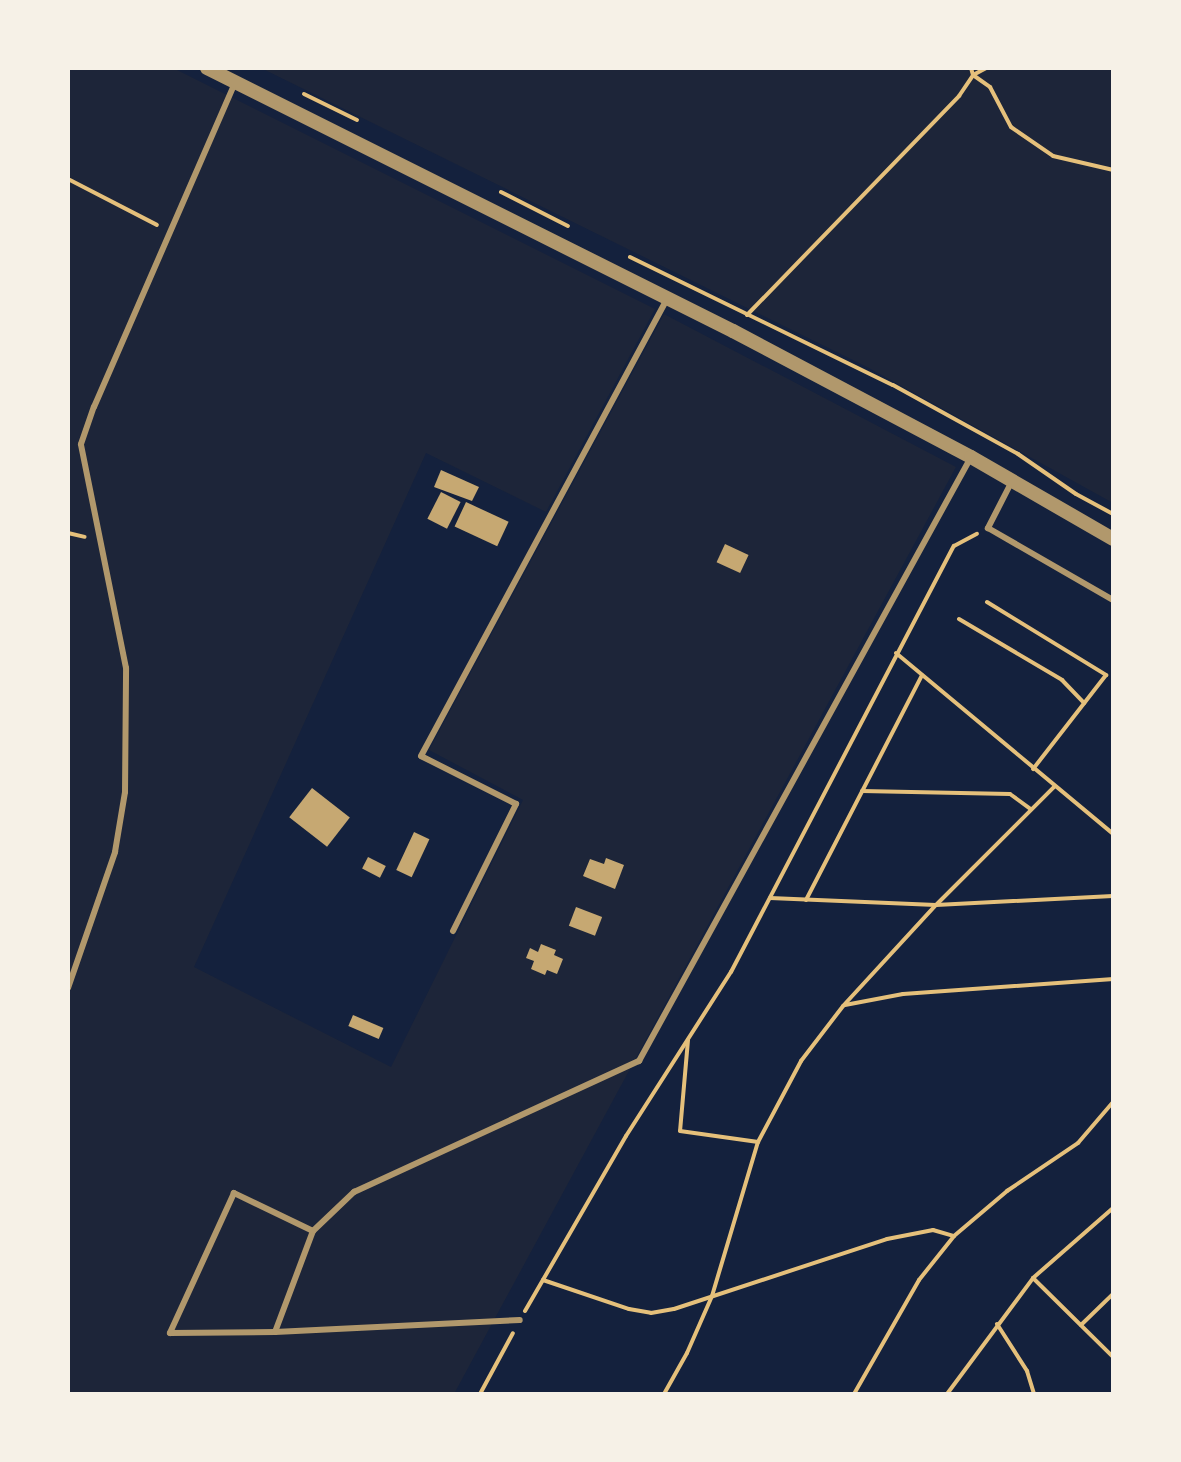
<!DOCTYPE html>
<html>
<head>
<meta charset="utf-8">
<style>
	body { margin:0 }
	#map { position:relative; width:1181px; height:1462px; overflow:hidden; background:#14213d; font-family:"Noto Sans",sans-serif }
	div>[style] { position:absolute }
	.green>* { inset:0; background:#1d2539 }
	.building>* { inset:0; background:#c6a872; transform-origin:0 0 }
	.path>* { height:4px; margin:-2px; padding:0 2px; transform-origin:2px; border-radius:2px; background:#e5c07b }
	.service>* { height:6px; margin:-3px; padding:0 3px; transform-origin:3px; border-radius:3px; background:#b1986c }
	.tertiary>* { height:14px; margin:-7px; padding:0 7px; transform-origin:7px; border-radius:7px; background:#b1986c }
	span { translate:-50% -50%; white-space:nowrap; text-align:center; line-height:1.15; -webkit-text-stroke:6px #f6f1e7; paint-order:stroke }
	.frame { position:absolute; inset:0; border:70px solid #f6f1e7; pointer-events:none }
</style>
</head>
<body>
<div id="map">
	<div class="green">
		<div style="clip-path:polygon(68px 68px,173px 68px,655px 309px,546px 512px,426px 453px,194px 967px,391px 1067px,523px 800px,429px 750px,664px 314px,956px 467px,454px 1394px,68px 1394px)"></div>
		<div style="clip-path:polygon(261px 68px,1113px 68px,1113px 503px,869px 368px)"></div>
	</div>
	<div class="building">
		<div style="clip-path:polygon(441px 470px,479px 487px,472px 501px,434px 487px)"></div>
		<div style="left:441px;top:492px;width:22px;height:30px;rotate:27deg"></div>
		<div style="left:466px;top:502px;width:47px;height:27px;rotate:25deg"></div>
		<div style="left:725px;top:544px;width:26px;height:20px;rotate:25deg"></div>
		<div style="left:312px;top:788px;width:48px;height:37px;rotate:38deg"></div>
		<div style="left:414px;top:832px;width:17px;height:42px;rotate:25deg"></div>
		<div style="left:368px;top:857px;width:20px;height:13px;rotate:27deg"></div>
		<div style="clip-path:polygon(606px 858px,624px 865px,615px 889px,583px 876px,590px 859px,604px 864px)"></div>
		<div style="left:576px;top:907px;width:28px;height:20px;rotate:21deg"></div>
		<div style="clip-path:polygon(541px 944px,556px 950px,554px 955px,563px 959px,557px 974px,547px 970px,545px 975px,531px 969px,534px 961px,526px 958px,530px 948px,538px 952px)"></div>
		<div style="left:353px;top:1015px;width:33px;height:12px;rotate:23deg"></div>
	</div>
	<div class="path">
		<div style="left:971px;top:68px;width:7px;rotate:74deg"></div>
		<div style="left:973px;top:75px;width:21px;rotate:35deg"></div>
		<div style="left:990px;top:87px;width:45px;rotate:62.3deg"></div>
		<div style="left:1011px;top:127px;width:51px;rotate:34.6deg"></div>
		<div style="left:1053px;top:156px;width:62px;rotate:13.1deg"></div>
		<div style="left:304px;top:94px;width:59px;rotate:26.1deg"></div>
		<div style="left:68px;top:179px;width:100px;rotate:27.3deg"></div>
		<div style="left:501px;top:192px;width:75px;rotate:26.9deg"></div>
		<div style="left:630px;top:257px;width:292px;rotate:26deg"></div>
		<div style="left:893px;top:385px;width:143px;rotate:28.9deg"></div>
		<div style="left:1018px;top:454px;width:70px;rotate:34.6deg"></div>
		<div style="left:1076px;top:494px;width:42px;rotate:28.4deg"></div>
		<div style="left:747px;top:315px;width:305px;rotate:-45.9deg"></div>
		<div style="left:959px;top:96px;width:25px;rotate:-56deg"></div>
		<div style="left:973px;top:75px;width:15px;rotate:-28deg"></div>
		<div style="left:68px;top:533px;width:17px;rotate:13deg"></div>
		<div style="left:987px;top:602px;width:140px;rotate:31.5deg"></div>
		<div style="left:1106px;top:675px;width:119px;rotate:127.8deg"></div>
		<div style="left:959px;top:619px;width:120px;rotate:30.6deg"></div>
		<div style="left:1062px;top:680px;width:32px;rotate:46deg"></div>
		<div style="left:896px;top:653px;width:283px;rotate:39.8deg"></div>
		<div style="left:862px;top:791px;width:148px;rotate:1.2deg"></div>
		<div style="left:1010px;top:794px;width:26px;rotate:36deg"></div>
		<div style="left:770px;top:898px;width:166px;rotate:2.4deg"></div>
		<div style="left:936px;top:905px;width:177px;rotate:-2.9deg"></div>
		<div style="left:806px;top:900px;width:253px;rotate:-62.7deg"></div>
		<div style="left:845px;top:1005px;width:59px;rotate:-10.7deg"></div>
		<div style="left:903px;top:994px;width:211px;rotate:-4.1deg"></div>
		<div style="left:688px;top:1040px;width:91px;rotate:95deg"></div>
		<div style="left:680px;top:1131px;width:79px;rotate:8deg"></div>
		<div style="left:1033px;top:1278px;width:112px;rotate:44.6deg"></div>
		<div style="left:543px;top:1280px;width:91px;rotate:18.6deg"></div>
		<div style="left:629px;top:1309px;width:22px;rotate:10deg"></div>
		<div style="left:651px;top:1313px;width:23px;rotate:-10deg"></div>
		<div style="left:674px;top:1309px;width:224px;rotate:-18.2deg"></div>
		<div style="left:887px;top:1239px;width:47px;rotate:-11.1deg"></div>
		<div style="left:933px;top:1230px;width:22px;rotate:16deg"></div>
		<div style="left:525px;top:1311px;width:202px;rotate:-60deg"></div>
		<div style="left:626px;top:1136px;width:195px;rotate:-57.4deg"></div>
		<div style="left:731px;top:972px;width:481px;rotate:-62.4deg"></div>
		<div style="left:954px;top:546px;width:26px;rotate:-28deg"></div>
		<div style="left:997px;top:1324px;width:56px;rotate:57.4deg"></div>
		<div style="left:1027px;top:1371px;width:24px;rotate:73deg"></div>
		<div style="left:1081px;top:1325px;width:45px;rotate:-44.1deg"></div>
		<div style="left:480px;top:1394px;width:69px;rotate:-61.6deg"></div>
		<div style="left:664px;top:1394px;width:47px;rotate:-60.7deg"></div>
		<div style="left:687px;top:1353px;width:62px;rotate:-66.3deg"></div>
		<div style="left:712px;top:1296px;width:161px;rotate:-73.4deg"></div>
		<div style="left:758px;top:1142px;width:92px;rotate:-62deg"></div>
		<div style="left:801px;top:1061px;width:69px;rotate:-52.6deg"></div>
		<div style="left:843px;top:1006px;width:137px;rotate:-47.4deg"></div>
		<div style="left:936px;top:905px;width:167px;rotate:-45deg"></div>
		<div style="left:854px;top:1394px;width:131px;rotate:-60.3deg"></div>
		<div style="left:919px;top:1280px;width:56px;rotate:-51.5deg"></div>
		<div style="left:954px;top:1236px;width:70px;rotate:-40.3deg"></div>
		<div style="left:1007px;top:1191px;width:86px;rotate:-34.1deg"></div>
		<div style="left:1078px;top:1143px;width:54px;rotate:-49.5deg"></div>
		<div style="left:947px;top:1394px;width:144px;rotate:-53.4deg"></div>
		<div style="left:1033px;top:1278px;width:106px;rotate:-41.2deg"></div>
	</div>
	<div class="service">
		<div style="left:1011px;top:483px;width:51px;rotate:117.1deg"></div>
		<div style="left:988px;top:528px;width:144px;rotate:29.9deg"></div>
		<div style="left:453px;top:931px;width:142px;rotate:-63.6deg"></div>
		<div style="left:516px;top:804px;width:106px;rotate:-153.2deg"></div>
		<div style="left:421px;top:756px;width:519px;rotate:-61.71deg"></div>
		<div style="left:68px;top:988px;width:144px;rotate:-70.9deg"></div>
		<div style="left:115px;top:852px;width:61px;rotate:-80.5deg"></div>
		<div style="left:125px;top:792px;width:124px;rotate:-89.5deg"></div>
		<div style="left:126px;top:668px;width:228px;rotate:-101.4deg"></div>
		<div style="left:81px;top:444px;width:39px;rotate:-71deg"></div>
		<div style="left:94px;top:407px;width:354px;rotate:-66.5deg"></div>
		<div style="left:313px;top:1231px;width:57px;rotate:-43.6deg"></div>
		<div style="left:354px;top:1192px;width:314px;rotate:-24.7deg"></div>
		<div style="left:639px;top:1061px;width:689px;rotate:-61.2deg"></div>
		<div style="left:275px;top:1332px;width:108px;rotate:-69.4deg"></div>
		<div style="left:313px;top:1231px;width:88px;rotate:-154.3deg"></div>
		<div style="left:234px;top:1193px;width:154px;rotate:114.6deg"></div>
		<div style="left:170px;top:1333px;width:105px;rotate:-0.5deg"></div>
		<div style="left:275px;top:1332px;width:245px;rotate:-2.8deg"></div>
	</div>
	<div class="tertiary">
		<div style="left:207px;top:68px;width:588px;rotate:26.57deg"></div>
		<div style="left:733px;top:331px;width:269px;rotate:27.9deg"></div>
		<div style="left:971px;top:457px;width:164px;rotate:30deg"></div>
	</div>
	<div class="frame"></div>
</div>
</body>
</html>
